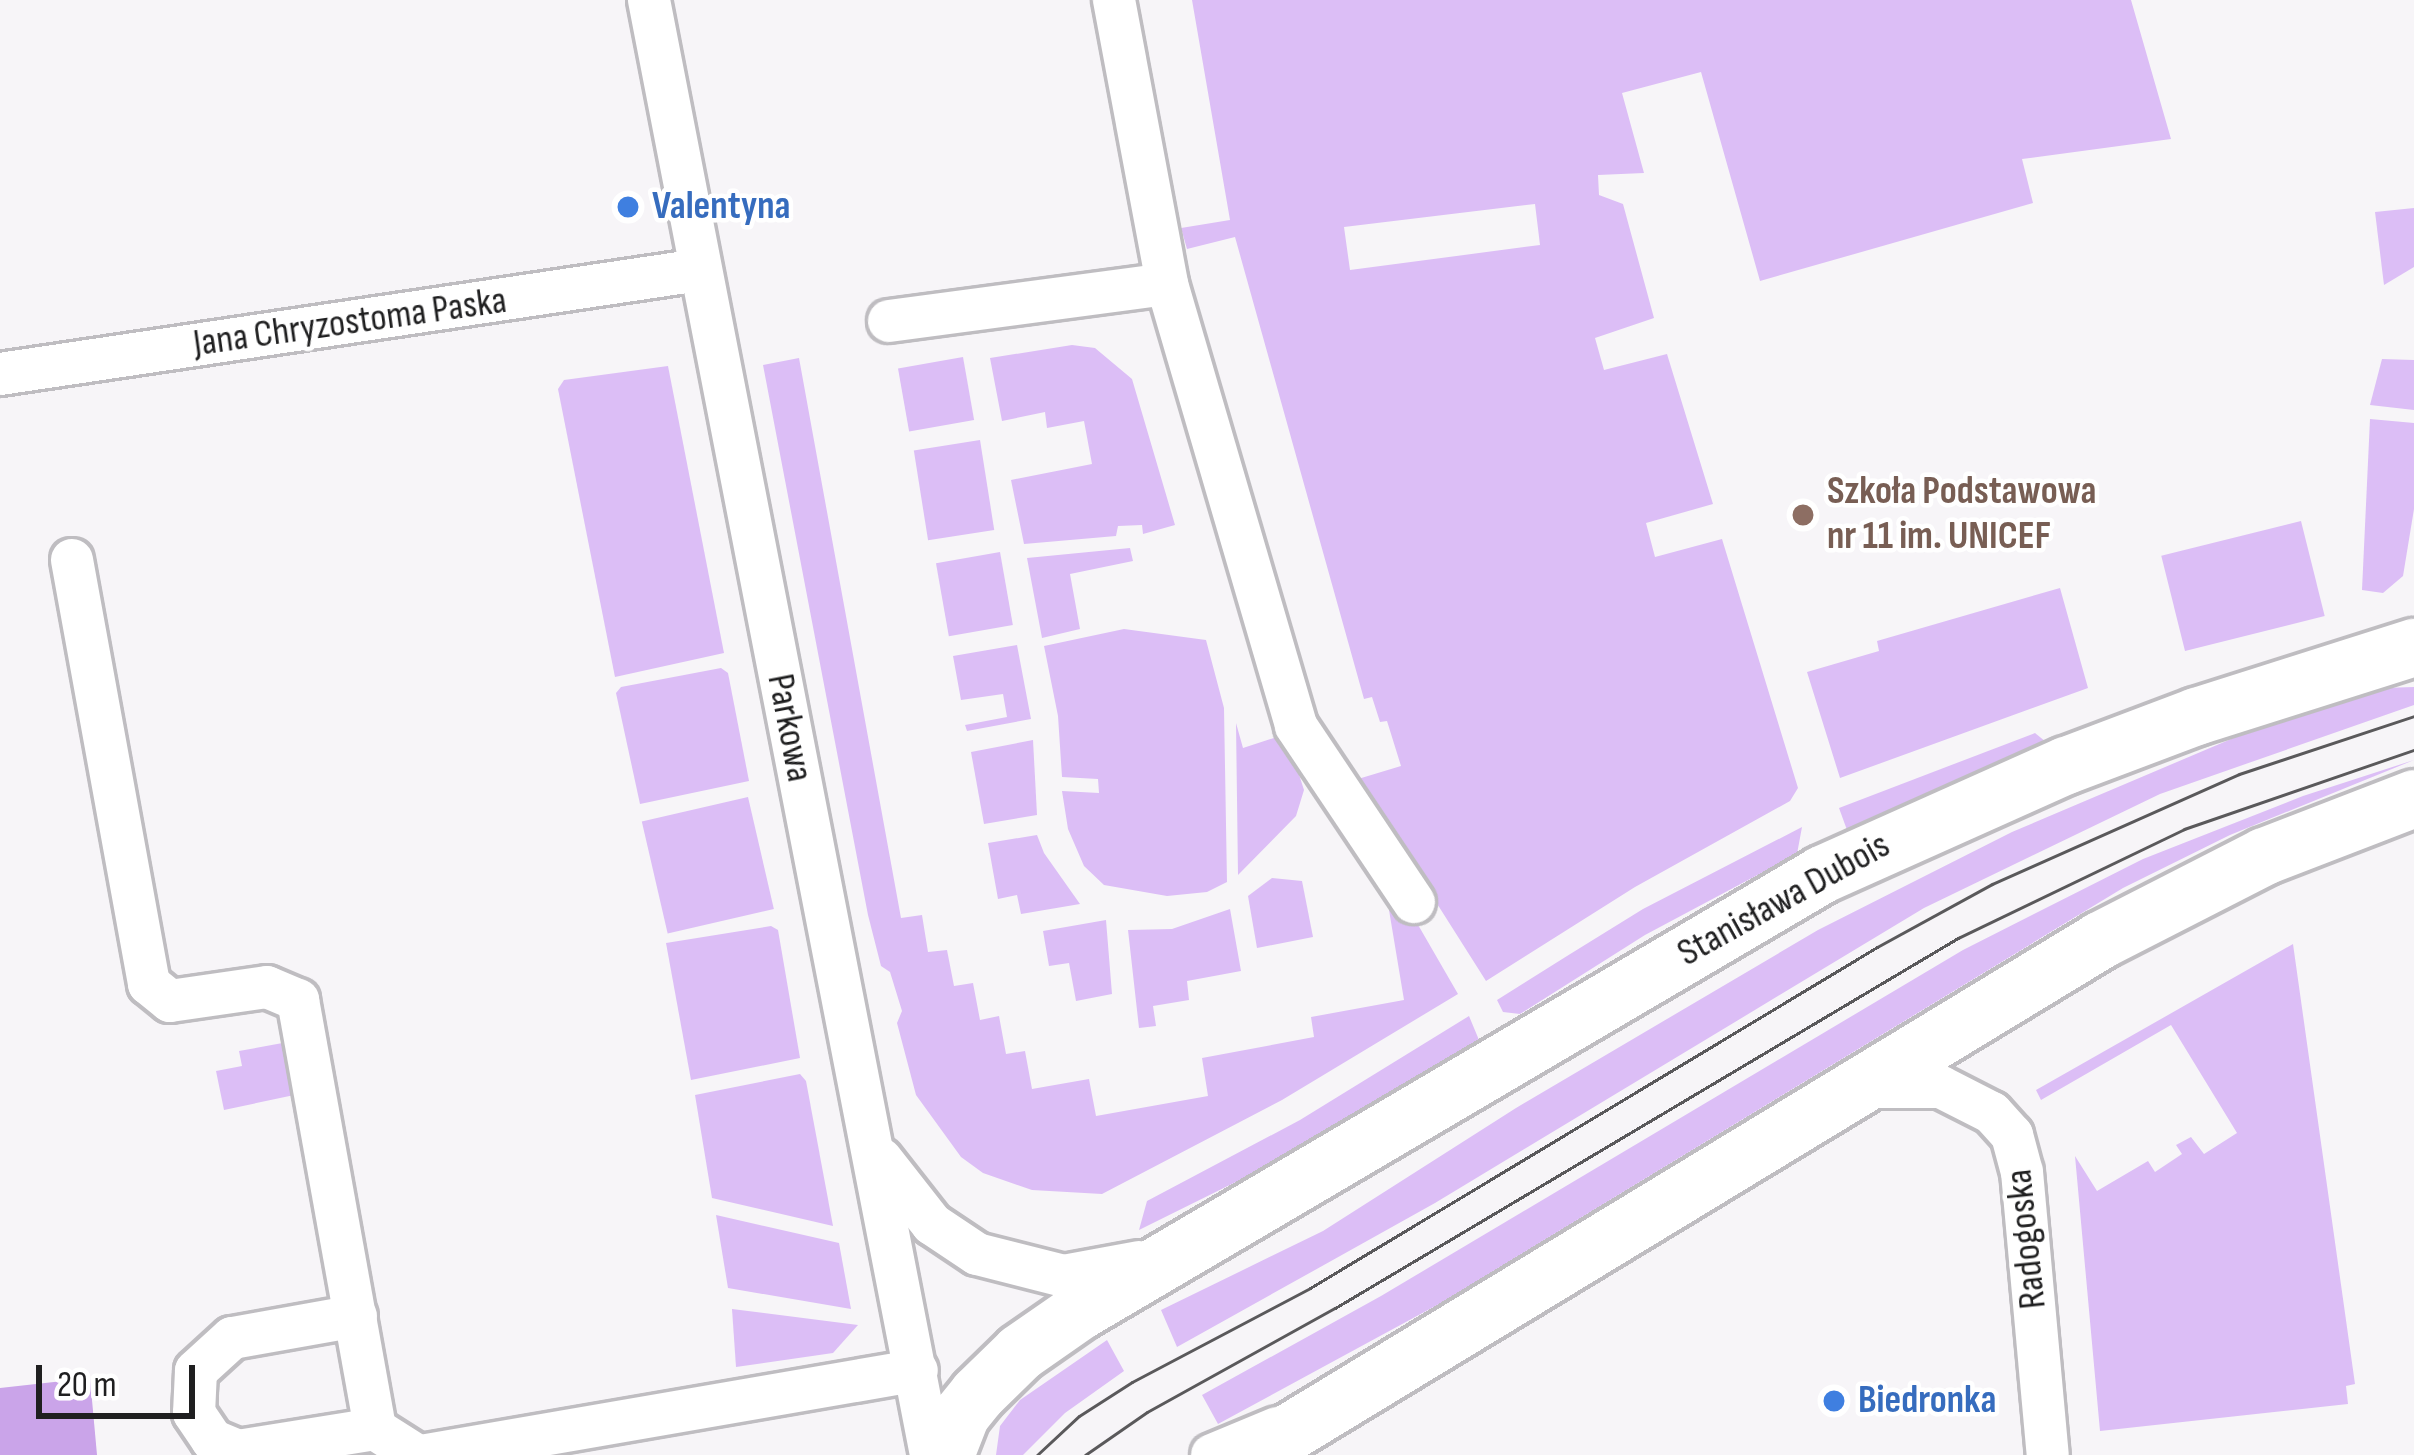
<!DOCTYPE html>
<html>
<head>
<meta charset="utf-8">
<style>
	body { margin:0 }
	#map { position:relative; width:2414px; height:1455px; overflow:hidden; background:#f7f5f8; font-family:"Sofia Sans Condensed",sans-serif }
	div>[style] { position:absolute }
	.green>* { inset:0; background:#dcbef6; transform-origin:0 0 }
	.forest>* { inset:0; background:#caa4e9 }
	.roads { filter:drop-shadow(3px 0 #bfbdc1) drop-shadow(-3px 0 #bfbdc1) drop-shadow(0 3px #bfbdc1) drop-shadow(0 -3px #bfbdc1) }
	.street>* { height:42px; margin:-21px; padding:0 21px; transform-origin:21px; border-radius:21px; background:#fff }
	.secondary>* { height:57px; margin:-28.5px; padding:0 28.5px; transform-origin:28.5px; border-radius:28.5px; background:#fff }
	.tram>* { height:3px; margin:-1.5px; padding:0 1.5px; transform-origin:1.5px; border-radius:1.5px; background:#5a595b }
	.dots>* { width:33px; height:33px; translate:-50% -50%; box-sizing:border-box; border:6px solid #fff; border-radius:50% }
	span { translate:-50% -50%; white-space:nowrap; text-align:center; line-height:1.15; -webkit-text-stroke:9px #fff; paint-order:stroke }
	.shop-label { font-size:39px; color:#366cbe; font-weight:700 }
	.left { translate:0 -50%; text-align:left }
	.street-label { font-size:39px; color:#1f1f20 }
	.education-label { font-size:39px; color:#785e54; font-weight:700 }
	.scale { position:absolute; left:36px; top:1365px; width:159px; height:54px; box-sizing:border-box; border:6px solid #1f1f20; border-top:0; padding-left:15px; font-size:36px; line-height:42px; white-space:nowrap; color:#1f1f20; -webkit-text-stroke:9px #fff; paint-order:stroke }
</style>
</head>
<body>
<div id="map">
	<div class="green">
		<div style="clip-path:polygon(evenodd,1192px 0,2131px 0,2171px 139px,2022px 159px,2033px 203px,1760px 281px,1701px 72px,1622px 93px,1644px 173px,1598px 175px,1599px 195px,1623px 204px,1654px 318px,1595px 338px,1604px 370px,1667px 354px,1713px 504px,1646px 523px,1655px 557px,1722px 539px,1798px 788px,1790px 801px,1635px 887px,1486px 981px,1358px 779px,1401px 766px,1387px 721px,1380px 722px,1372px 697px,1364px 699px,1235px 237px,1187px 249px,1181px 228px,1230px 220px,1192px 0,1535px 204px,1540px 245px,1350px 270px,1344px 227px,1535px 204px)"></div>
		<div style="clip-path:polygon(2414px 208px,2414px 267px,2384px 285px,2375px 212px)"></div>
		<div style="clip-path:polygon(1072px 345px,1095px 348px,1132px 379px,1175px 525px,1143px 534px,1142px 525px,1118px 526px,1116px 536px,1024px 544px,1011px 480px,1092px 464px,1084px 421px,1047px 428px,1045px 412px,1002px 421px,990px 358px)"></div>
		<div style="left:963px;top:357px;width:64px;height:66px;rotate:80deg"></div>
		<div style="clip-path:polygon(799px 358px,901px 918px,922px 915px,928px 952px,947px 950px,954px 986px,973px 983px,980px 1020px,999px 1016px,1006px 1054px,1025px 1051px,1032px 1089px,1089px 1079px,1096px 1116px,1208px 1096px,1202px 1058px,1314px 1037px,1311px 1017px,1404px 1000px,1389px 910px,1406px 904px,1458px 994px,1282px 1100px,1102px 1194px,1032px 1190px,983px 1173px,961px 1157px,916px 1095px,897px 1023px,902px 1011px,890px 972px,881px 966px,868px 915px,763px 365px)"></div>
		<div style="clip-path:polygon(2382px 359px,2414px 360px,2414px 410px,2370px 405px)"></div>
		<div style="clip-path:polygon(668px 366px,724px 653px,615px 677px,558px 389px,564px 380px)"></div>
		<div style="clip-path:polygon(2370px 419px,2414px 423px,2414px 509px,2403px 576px,2383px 593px,2362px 590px)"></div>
		<div style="left:980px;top:440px;width:91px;height:67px;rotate:81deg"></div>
		<div style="left:2301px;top:521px;width:98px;height:144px;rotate:76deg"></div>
		<div style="clip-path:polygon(1130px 548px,1133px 561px,1070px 574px,1080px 629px,1042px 638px,1027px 558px)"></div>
		<div style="left:1000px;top:552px;width:74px;height:65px;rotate:80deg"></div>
		<div style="clip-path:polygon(2060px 588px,2088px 688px,1840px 778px,1807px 672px,1879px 651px,1877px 641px)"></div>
		<div style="clip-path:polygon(1124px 629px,1206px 640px,1224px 708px,1227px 882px,1207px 892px,1167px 896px,1104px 885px,1084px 866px,1068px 829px,1062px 791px,1099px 793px,1098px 779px,1062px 777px,1058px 716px,1044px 646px)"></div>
		<div style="clip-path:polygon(1017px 645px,1031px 719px,967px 731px,965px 725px,1007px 717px,1003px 694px,961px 700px,953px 656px)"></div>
		<div style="clip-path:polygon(721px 668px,728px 673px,749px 781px,640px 804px,616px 693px,621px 687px)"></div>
		<div style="clip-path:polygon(2414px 687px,2414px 705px,2160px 794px,1924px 908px,1435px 1203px,1177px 1347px,1161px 1310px,1323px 1231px,1516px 1108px,1818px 930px,2012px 832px,2250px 731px,2383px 688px)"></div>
		<div style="clip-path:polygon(1236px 723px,1243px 748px,1286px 734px,1304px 790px,1296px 816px,1238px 875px)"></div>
		<div style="clip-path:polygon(2035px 733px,2046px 742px,1847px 830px,1839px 808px)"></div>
		<div style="clip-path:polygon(1033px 740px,1037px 815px,984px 824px,971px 752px)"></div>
		<div style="clip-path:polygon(2414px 760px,2230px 835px,2123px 888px,1439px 1304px,1218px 1424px,1202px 1395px,1381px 1296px,1963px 950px,2143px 859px,2303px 796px)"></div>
		<div style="left:748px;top:797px;width:115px;height:109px;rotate:77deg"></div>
		<div style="clip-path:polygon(1802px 827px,1797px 854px,1645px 935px,1520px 1014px,1503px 1012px,1497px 1000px,1567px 956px,1643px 909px)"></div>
		<div style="clip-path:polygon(1037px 835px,1044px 853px,1080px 904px,1021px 914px,1017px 895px,998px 899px,988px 843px)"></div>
		<div style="clip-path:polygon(1272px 878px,1302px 881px,1313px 937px,1257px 948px,1248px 896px)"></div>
		<div style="clip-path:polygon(1230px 909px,1241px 971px,1187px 981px,1189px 1000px,1153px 1006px,1156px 1026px,1139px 1028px,1128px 930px,1172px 929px)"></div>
		<div style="clip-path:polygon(1106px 920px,1112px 994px,1076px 1001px,1069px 963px,1049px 966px,1043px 931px)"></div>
		<div style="clip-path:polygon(771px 926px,778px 930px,800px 1058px,691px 1080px,666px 943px)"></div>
		<div style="clip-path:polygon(2293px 944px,2355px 1384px,2346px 1386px,2348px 1404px,2100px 1431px,2075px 1156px,2097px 1191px,2148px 1161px,2155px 1172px,2182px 1154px,2176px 1145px,2191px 1137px,2204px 1154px,2237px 1133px,2171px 1025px,2041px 1100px,2036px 1090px)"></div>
		<div style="clip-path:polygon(1469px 1016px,1479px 1040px,1264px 1168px,1139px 1230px,1147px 1201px,1300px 1120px)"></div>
		<div style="clip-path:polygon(288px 1042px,299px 1094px,224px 1110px,216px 1071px,242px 1066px,239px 1051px)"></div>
		<div style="clip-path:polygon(800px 1074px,806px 1081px,833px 1226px,712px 1198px,695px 1095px)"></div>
		<div style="clip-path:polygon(716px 1215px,839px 1243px,851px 1309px,728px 1288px)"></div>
		<div style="clip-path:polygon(732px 1309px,858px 1325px,833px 1353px,736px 1367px)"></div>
		<div style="clip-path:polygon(1107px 1340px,1124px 1371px,1065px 1413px,1023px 1455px,996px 1455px,1000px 1426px,1020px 1400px)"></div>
	</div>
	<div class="forest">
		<div style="clip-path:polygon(90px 1378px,97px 1455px,0 1455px,0 1388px)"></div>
	</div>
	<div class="roads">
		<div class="street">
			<div style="left:649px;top:0;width:1482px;rotate:79.03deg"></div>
			<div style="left:1114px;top:0;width:289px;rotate:79.4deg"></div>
			<div style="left:889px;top:321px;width:280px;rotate:-7.6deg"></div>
			<div style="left:1167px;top:284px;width:460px;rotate:73.7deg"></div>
			<div style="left:1296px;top:726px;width:212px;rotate:56.2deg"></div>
			<div style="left:0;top:374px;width:707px;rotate:-8.46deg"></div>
			<div style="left:72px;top:560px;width:431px;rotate:79.7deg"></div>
			<div style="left:149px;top:984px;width:27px;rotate:39deg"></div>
			<div style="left:170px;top:1001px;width:98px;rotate:-8.2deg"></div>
			<div style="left:267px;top:987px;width:34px;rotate:23deg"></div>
			<div style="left:298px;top:1000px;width:436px;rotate:79.8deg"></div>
			<div style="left:375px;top:1429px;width:49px;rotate:32.4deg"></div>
			<div style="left:1864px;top:1087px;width:77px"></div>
			<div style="left:1941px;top:1087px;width:57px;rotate:27deg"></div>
			<div style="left:1992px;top:1113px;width:30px;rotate:48deg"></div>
			<div style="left:2012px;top:1135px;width:38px;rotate:75deg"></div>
			<div style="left:2022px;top:1172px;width:284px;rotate:84.8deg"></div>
			<div style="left:881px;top:1159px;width:83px;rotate:51.9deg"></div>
			<div style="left:932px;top:1224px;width:54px;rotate:33.7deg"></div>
			<div style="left:977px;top:1254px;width:90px;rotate:14.2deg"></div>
			<div style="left:1064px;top:1276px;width:76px;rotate:-10.6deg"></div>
			<div style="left:356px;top:1316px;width:126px;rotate:169.9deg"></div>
			<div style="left:232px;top:1338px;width:49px;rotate:137.5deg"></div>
			<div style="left:196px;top:1371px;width:42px;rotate:92.7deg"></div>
			<div style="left:194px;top:1413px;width:32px;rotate:56deg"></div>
			<div style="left:212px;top:1440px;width:28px;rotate:23deg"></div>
			<div style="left:238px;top:1451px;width:139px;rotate:-9.1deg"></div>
			<div style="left:427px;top:1455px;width:497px;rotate:-9.8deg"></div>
			<div style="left:1212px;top:1455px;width:70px;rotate:-22.6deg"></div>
		</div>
		<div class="secondary">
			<div style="left:945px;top:1455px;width:44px;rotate:-68.7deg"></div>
			<div style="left:961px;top:1414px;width:26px;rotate:-51deg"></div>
			<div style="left:977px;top:1394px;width:60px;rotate:-44.3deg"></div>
			<div style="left:1020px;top:1352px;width:72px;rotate:-34.8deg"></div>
			<div style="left:1079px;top:1311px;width:862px;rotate:-30.46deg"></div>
			<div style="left:1822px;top:874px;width:267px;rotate:-24.1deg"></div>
			<div style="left:2066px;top:765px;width:139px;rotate:-20.7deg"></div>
			<div style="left:2196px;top:716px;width:229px;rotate:-17.6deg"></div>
			<div style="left:1251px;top:1455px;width:993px;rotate:-31.24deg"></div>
			<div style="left:2100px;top:940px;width:184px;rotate:-27.1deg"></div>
			<div style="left:2264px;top:856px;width:161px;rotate:-21.1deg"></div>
		</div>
	</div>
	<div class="tram">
		<div style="left:1037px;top:1455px;width:57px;rotate:-42.9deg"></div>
		<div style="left:1079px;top:1416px;width:63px;rotate:-32.7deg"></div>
		<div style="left:1132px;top:1382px;width:201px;rotate:-27.8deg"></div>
		<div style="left:1310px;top:1288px;width:662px;rotate:-31.02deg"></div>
		<div style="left:1877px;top:947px;width:131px;rotate:-28.7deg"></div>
		<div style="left:1992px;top:884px;width:270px;rotate:-24deg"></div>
		<div style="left:2239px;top:774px;width:184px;rotate:-18.3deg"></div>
		<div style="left:1085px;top:1455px;width:75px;rotate:-34.7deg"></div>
		<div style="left:1147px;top:1412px;width:215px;rotate:-29deg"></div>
		<div style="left:1335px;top:1308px;width:725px;rotate:-30.71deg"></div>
		<div style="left:1958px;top:938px;width:251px;rotate:-25.7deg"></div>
		<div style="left:2184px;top:829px;width:243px;rotate:-19deg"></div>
	</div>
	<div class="dots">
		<div style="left:628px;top:207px;background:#3f7fe0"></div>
		<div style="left:1803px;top:515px;background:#8d6e63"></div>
		<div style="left:1834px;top:1401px;background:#3f7fe0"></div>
	</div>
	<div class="shop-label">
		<span class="left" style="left:652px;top:207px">Valentyna</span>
		<span class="left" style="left:1858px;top:1401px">Biedronka</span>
	</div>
	<div class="street-label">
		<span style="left:350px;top:323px;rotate:-8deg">Jana Chryzostoma Paska</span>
		<span style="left:789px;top:728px;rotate:79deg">Parkowa</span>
		<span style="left:1784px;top:900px;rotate:-29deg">Stanisława Dubois</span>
		<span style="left:2027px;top:1239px;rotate:-96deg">Radogoska</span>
	</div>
	<div class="education-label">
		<span class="left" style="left:1827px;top:515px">Szkoła Podstawowa<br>nr 11 im. UNICEF</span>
	</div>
	<div class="scale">20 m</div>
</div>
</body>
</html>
